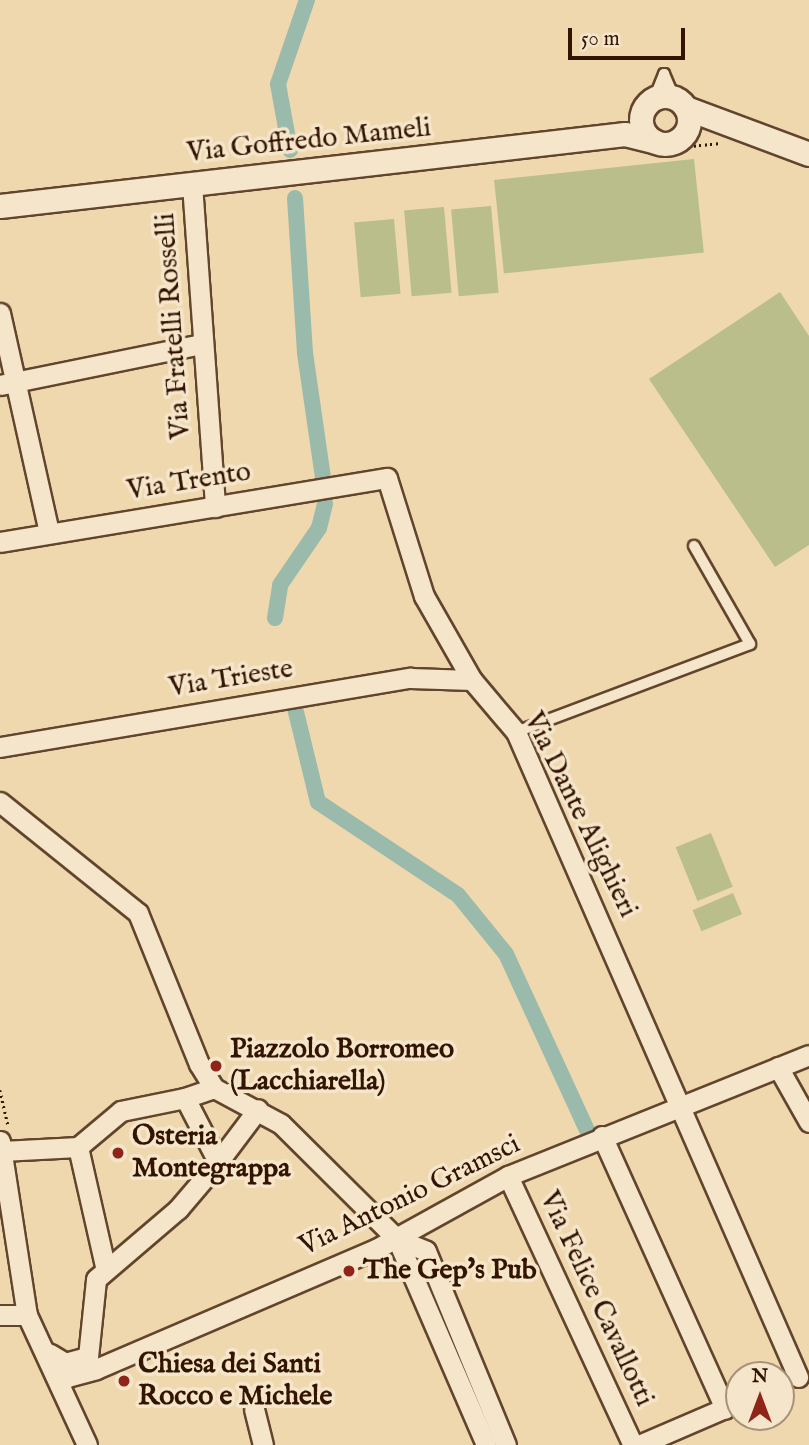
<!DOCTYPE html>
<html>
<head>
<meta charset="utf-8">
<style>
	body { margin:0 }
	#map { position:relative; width:809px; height:1445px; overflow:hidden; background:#efd7ae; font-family:"IM FELL English",serif }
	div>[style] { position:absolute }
	.green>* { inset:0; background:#b9be8b; transform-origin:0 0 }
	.canal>* { height:16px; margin:-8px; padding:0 8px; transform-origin:8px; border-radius:8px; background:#9abaab }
	.path>* { height:2.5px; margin-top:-1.25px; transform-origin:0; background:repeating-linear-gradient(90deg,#321400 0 2px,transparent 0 5.5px) }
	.roads { filter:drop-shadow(2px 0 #61452c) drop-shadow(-2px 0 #61452c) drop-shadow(0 2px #61452c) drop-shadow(0 -2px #61452c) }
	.service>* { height:10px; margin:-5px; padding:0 5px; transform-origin:5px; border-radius:5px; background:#f5e5ca }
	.minor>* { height:19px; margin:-9.5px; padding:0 9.5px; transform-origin:9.5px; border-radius:9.5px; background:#f5e5ca }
	.tertiary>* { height:23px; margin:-11.5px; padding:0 11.5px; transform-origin:11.5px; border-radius:11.5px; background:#f5e5ca }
	.tertiary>.ring { margin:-11.5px; padding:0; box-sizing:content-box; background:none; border:23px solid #f5e5ca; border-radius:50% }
	.dots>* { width:19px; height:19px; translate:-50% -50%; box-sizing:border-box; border:4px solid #f5e5ca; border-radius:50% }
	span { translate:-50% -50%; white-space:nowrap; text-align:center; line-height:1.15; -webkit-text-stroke:7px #f5e5ca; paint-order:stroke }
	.street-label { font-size:28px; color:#321400 }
	.poi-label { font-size:28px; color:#321400; font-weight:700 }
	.left { translate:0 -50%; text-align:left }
	.north { position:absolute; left:725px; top:1361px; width:70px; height:70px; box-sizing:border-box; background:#f5e5ca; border:2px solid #a79179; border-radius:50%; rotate:0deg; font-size:19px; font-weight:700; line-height:28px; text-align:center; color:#321400 }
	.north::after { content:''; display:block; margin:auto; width:24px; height:32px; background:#8f2418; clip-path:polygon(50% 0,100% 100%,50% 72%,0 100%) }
	.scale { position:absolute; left:568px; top:28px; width:117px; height:32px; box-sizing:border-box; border:4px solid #321400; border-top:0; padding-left:9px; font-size:21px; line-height:24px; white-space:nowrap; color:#321400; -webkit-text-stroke:5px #f5e5ca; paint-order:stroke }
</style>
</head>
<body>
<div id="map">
	<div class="green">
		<div style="left:694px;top:159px;width:94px;height:201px;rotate:84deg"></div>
		<div style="left:491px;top:206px;width:87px;height:40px;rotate:85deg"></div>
		<div style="left:444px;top:207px;width:86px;height:40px;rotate:85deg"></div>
		<div style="left:394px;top:219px;width:75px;height:40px;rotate:85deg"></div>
		<div style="clip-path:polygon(780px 292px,809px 336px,809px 545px,775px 567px,649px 379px)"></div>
		<div style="left:711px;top:833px;width:58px;height:38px;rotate:68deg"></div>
		<div style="left:733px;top:893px;width:23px;height:44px;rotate:67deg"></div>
	</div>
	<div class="canal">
		<div style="left:290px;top:150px;width:67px;rotate:-100.3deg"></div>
		<div style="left:278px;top:84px;width:89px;rotate:-71deg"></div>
		<div style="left:295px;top:198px;width:155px;rotate:86.3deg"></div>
		<div style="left:305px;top:353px;width:126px;rotate:81.8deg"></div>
		<div style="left:275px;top:618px;width:33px;rotate:-81deg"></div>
		<div style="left:280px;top:585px;width:69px;rotate:-55.6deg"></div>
		<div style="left:319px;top:528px;width:25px;rotate:-76deg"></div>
		<div style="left:295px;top:708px;width:97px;rotate:76.3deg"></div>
		<div style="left:318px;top:802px;width:168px;rotate:33.6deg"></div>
		<div style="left:458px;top:895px;width:76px;rotate:50.9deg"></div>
		<div style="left:506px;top:954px;width:194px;rotate:65.3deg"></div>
	</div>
	<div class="path">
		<div style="left:672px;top:148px;width:49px;rotate:-5.8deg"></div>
		<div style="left:0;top:1090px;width:35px;rotate:77deg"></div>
	</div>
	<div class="roads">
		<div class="service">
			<div style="left:664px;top:74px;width:26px;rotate:67deg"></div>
			<div style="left:654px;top:99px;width:27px;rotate:-68deg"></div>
			<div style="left:516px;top:732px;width:250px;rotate:-20.6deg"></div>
			<div style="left:750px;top:644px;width:113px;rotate:-119.7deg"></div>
		</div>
		<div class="minor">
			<div style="left:192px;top:184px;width:324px;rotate:85.9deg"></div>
			<div style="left:0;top:313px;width:225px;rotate:77.4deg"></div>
			<div style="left:0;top:385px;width:206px;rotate:-11.5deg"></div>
			<div style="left:0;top:542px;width:392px;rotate:-9.4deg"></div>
			<div style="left:387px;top:478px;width:124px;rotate:72.6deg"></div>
			<div style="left:424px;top:596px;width:97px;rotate:60.3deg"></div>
			<div style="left:472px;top:680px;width:68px;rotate:49.8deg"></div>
			<div style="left:516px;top:732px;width:704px;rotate:66.38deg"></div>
			<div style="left:0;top:747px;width:416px;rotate:-9.6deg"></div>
			<div style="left:410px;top:678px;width:62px;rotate:1.8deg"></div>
			<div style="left:0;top:802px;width:177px;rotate:38.8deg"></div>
			<div style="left:138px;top:913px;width:163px;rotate:68deg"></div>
			<div style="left:199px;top:1064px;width:28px;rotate:58deg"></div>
			<div style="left:214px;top:1088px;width:76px;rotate:28.2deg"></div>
			<div style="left:281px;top:1124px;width:163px;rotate:44.8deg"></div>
			<div style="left:397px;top:1239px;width:224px;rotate:66.6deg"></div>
			<div style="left:778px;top:1067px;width:63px;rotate:60.6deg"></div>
			<div style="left:214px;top:1088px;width:31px;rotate:161deg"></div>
			<div style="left:185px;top:1098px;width:72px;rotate:62.7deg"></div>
			<div style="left:218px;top:1162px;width:66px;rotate:-53deg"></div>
			<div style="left:602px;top:1136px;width:299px;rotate:65.7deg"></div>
			<div style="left:0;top:1141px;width:176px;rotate:81.2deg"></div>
			<div style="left:27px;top:1315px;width:143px;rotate:65.2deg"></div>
			<div style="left:78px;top:1147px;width:126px;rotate:77.2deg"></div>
			<div style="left:2px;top:1151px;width:76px;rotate:-3deg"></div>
			<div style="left:78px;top:1147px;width:56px;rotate:-39.9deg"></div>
			<div style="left:121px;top:1111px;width:65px;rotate:-11.5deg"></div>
			<div style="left:508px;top:1176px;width:297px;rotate:65.1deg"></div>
			<div style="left:397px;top:1239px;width:31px;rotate:22deg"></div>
			<div style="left:426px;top:1251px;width:210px;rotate:67.6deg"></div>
			<div style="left:0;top:1315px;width:27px"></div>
			<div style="left:46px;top:1352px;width:33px;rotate:50deg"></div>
			<div style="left:67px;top:1377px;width:30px;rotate:-15deg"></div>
			<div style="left:96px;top:1369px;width:305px;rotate:-23.2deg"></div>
			<div style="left:376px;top:1249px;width:151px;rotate:-28.9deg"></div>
			<div style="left:508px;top:1176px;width:324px;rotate:-21.9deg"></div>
			<div style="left:50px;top:1354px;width:17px;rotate:31deg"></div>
			<div style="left:65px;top:1363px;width:24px;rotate:-15deg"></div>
			<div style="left:88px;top:1357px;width:78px;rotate:-84.1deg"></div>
			<div style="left:96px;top:1279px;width:108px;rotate:-40.5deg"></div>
			<div style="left:178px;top:1209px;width:62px;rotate:-49.6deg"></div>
			<div style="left:254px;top:1409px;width:37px;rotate:76deg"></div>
			<div style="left:639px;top:1445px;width:109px;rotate:-23.3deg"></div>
		</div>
		<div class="tertiary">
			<div class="ring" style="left:641px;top:96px;width:25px;height:25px"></div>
			<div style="left:686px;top:108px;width:131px;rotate:20.5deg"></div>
			<div style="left:0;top:206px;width:629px;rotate:-6.57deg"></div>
			<div style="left:625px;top:134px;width:30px;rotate:14deg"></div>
		</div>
	</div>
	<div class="dots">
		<div style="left:216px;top:1066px;background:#8f2418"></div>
		<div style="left:118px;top:1153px;background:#8f2418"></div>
		<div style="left:349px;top:1271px;background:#8f2418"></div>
		<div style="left:124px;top:1381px;background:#8f2418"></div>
	</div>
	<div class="street-label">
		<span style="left:309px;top:141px;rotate:-6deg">Via Goffredo Mameli</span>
		<span style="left:174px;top:326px;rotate:-94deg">Via Fratelli Rosselli</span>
		<span style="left:189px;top:482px;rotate:-9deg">Via Trento</span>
		<span style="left:231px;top:679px;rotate:-9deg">Via Trieste</span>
		<span style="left:580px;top:815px;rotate:64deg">Via Dante Alighieri</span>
		<span style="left:410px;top:1196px;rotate:-26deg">Via Antonio Gramsci</span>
		<span style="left:596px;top:1299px;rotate:65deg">Via Felice Cavallotti</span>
	</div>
	<div class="poi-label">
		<span class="left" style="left:230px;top:1066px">Piazzolo Borromeo<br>(Lacchiarella)</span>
		<span class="left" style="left:132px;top:1153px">Osteria<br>Montegrappa</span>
		<span class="left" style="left:363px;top:1271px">The Gep's Pub</span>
		<span class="left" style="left:138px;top:1381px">Chiesa dei Santi<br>Rocco e Michele</span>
	</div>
	<div class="north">N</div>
	<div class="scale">50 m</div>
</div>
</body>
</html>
